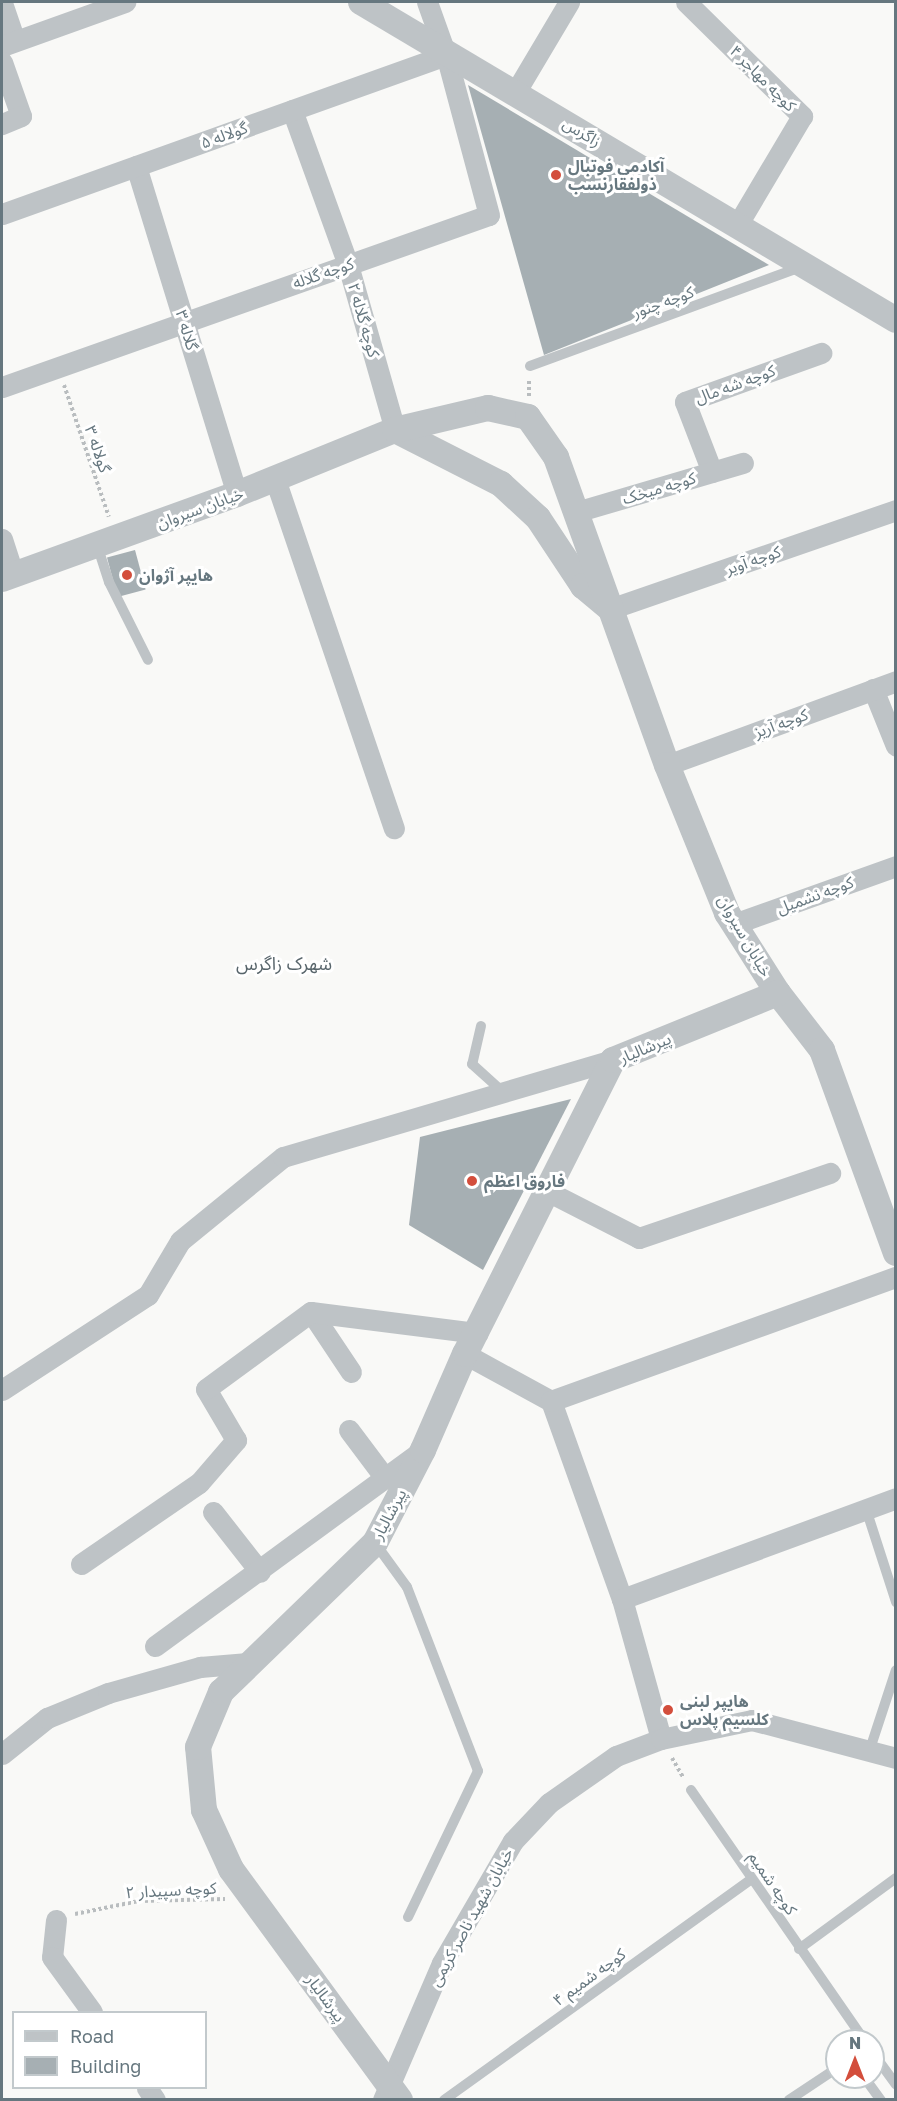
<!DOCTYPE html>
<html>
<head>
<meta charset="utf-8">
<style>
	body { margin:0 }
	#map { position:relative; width:897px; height:2101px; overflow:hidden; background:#f9f9f7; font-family:"Golos Text","Noto Sans Arabic",sans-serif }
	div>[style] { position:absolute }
	.building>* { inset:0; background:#a6afb3; transform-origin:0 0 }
	.path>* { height:4px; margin-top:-2px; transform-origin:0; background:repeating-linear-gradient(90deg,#b9bdbf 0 3px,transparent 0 6px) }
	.service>* { height:10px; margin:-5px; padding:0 5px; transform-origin:5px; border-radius:5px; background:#bec3c6 }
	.minor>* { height:21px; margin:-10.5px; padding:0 10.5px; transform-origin:10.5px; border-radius:10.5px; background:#bec3c6 }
	.tertiary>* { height:26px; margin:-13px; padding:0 13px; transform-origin:13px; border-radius:13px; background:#bec3c6 }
	.dots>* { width:16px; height:16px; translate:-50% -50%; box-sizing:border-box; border:3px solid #fff; border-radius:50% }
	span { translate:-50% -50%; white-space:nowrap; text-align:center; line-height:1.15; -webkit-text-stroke:6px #fff; paint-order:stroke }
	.street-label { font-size:16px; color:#66777f }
	.poi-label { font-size:16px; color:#66777f; font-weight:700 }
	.left { translate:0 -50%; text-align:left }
	.neighbourhood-label { font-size:18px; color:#58656b }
	.frame { position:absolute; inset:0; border:3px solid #66777f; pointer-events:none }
	.legend { position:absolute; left:12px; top:2011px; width:195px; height:78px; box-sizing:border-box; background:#fff; border:2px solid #c2c9cc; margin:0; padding:8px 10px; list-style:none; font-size:18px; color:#66777f }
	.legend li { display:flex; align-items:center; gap:12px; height:30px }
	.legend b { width:30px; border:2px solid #c2c9cc }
	.north { position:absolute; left:825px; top:2029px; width:60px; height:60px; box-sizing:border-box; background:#fff; border:2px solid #c2c9cc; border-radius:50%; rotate:0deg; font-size:16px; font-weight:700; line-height:24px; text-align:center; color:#66777f }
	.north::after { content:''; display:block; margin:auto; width:21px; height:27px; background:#d34e3c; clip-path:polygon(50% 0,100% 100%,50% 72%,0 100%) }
</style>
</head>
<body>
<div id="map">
	<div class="building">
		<div style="clip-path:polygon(468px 85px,769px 265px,544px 355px)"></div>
		<div style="left:135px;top:550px;width:41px;height:29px;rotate:75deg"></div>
		<div style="clip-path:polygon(571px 1099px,483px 1270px,409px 1225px,420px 1137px)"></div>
	</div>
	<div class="path">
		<div style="left:64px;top:385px;width:139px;rotate:71.2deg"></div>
		<div style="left:529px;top:396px;width:17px;rotate:-90deg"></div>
		<div style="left:672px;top:1758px;width:22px;rotate:60deg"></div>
		<div style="left:75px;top:1914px;width:65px;rotate:-11.5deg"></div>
		<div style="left:139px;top:1901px;width:86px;rotate:-1.3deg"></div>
	</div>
	<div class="service">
		<div style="left:530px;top:366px;width:289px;rotate:-20.1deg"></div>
		<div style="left:97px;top:545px;width:39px;rotate:72deg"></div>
		<div style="left:109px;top:582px;width:87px;rotate:63.4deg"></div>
		<div style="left:481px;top:1026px;width:39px;rotate:103deg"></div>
		<div style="left:472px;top:1064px;width:42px;rotate:42.1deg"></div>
		<div style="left:866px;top:1509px;width:98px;rotate:72.1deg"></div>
		<div style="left:375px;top:1543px;width:54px;rotate:54deg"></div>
		<div style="left:407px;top:1587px;width:197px;rotate:68.9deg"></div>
		<div style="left:478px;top:1771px;width:162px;rotate:115.6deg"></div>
		<div style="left:870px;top:1749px;width:83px;rotate:-71.8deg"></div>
		<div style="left:691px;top:1790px;width:305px;rotate:55.3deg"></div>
		<div style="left:799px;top:1949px;width:120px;rotate:-36.2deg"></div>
		<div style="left:873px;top:2053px;width:39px;rotate:54deg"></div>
		<div style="left:864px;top:2077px;width:29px;rotate:54deg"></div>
		<div style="left:444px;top:2100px;width:379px;rotate:-35.7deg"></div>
		<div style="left:789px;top:2100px;width:58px;rotate:-33.7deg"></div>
	</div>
	<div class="minor">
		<div style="left:686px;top:2px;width:163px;rotate:44.5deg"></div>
		<div style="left:802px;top:116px;width:126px;rotate:120.7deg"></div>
		<div style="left:2px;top:3px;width:40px;rotate:71.1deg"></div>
		<div style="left:2px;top:46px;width:131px;rotate:-19.7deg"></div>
		<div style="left:2px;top:62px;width:57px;rotate:70.6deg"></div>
		<div style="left:21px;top:116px;width:21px;rotate:157deg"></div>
		<div style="left:515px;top:93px;width:106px;rotate:-59.3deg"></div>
		<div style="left:292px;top:110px;width:165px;rotate:70.1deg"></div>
		<div style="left:348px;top:265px;width:172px;rotate:74.1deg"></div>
		<div style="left:136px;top:166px;width:343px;rotate:72.9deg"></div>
		<div style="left:2px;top:214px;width:472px;rotate:-19.7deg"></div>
		<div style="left:2px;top:387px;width:516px;rotate:-19.45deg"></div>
		<div style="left:489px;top:215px;width:166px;rotate:-105deg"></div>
		<div style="left:446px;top:55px;width:56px;rotate:-109.7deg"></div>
		<div style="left:712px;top:472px;width:75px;rotate:-111.1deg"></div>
		<div style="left:685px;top:402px;width:145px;rotate:-19.8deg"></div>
		<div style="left:275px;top:479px;width:369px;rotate:71.2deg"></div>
		<div style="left:576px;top:512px;width:174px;rotate:-16.4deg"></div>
		<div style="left:2px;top:539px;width:38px;rotate:72deg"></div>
		<div style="left:610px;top:609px;width:303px;rotate:-19.1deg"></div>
		<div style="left:873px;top:689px;width:61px;rotate:68deg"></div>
		<div style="left:667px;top:765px;width:244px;rotate:-20.1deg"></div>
		<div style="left:734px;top:924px;width:172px;rotate:-19.7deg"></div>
		<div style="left:549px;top:1192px;width:101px;rotate:27.1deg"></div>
		<div style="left:639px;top:1238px;width:202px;rotate:-18.8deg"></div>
		<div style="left:311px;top:1312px;width:72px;rotate:56.3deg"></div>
		<div style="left:465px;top:1354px;width:98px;rotate:28.7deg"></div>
		<div style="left:551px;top:1401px;width:210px;rotate:70.3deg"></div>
		<div style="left:622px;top:1599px;width:145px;rotate:74.4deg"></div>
		<div style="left:2px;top:1390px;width:174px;rotate:-33.1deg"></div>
		<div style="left:148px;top:1295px;width:63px;rotate:-59.3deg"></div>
		<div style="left:180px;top:1241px;width:133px;rotate:-39.2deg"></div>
		<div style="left:283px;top:1157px;width:344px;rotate:-16.4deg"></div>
		<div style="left:551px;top:1401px;width:367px;rotate:-19.8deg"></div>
		<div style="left:349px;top:1430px;width:60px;rotate:53.1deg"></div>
		<div style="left:213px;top:1512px;width:76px;rotate:51.9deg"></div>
		<div style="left:81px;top:1564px;width:143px;rotate:-34.5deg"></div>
		<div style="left:199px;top:1483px;width:57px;rotate:-49.3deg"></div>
		<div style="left:236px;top:1440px;width:59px;rotate:-120.5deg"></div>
		<div style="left:206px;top:1389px;width:130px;rotate:-36.3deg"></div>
		<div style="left:311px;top:1312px;width:168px;rotate:7.2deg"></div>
		<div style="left:622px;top:1599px;width:292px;rotate:-20.2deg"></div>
		<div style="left:155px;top:1646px;width:332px;rotate:-36.2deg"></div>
		<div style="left:2px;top:1754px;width:58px;rotate:-38.7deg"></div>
		<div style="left:47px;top:1718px;width:66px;rotate:-22.3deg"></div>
		<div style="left:108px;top:1693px;width:96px;rotate:-15.8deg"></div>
		<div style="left:200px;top:1667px;width:48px;rotate:-4.8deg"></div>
		<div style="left:56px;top:1920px;width:37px;rotate:96deg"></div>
		<div style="left:52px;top:1957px;width:68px;rotate:54deg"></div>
		<div style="left:147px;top:2088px;width:14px;rotate:56deg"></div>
		<div style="left:383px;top:2100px;width:149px;rotate:-66.7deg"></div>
		<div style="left:442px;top:1963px;width:141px;rotate:-59.8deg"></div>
		<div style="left:513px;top:1841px;width:52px;rotate:-46.5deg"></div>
		<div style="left:549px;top:1803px;width:82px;rotate:-35deg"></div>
		<div style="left:616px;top:1756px;width:48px;rotate:-20.7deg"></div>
		<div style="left:661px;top:1739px;width:93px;rotate:-11.8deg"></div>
		<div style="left:752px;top:1720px;width:149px;rotate:14.8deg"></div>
	</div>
	<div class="tertiary">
		<div style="left:361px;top:2px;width:622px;rotate:30.73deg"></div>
		<div style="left:395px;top:430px;width:119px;rotate:27deg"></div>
		<div style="left:501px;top:484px;width:50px;rotate:42.6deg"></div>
		<div style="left:538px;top:518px;width:82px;rotate:56.5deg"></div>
		<div style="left:583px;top:586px;width:34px;rotate:40deg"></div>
		<div style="left:2px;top:579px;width:250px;rotate:-19.9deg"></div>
		<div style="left:237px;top:494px;width:170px;rotate:-22.1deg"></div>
		<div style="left:395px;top:430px;width:96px;rotate:-13.3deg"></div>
		<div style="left:488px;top:408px;width:41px;rotate:12.7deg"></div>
		<div style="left:528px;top:417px;width:49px;rotate:55deg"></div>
		<div style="left:556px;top:457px;width:327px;rotate:70.2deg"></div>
		<div style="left:667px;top:765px;width:160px;rotate:67.9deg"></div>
		<div style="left:727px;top:913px;width:95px;rotate:57.5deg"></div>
		<div style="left:778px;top:993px;width:72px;rotate:52.3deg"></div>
		<div style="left:822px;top:1050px;width:216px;rotate:70deg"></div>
		<div style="left:400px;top:2100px;width:286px;rotate:-126.2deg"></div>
		<div style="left:231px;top:1869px;width:65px;rotate:-114.6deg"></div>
		<div style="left:204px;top:1810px;width:63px;rotate:-95.4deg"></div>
		<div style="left:198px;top:1747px;width:60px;rotate:-67.3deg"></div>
		<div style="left:221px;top:1692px;width:214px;rotate:-44.1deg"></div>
		<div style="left:375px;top:1543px;width:105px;rotate:-62.7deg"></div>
		<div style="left:423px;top:1450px;width:105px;rotate:-66.4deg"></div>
		<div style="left:465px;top:1354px;width:329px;rotate:-63.3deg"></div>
		<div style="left:613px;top:1060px;width:178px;rotate:-22.1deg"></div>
	</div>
	<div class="dots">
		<div style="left:556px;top:175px;background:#d34e3c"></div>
		<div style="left:127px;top:575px;background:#d34e3c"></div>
		<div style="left:472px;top:1181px;background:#d34e3c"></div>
		<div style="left:668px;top:1710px;background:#d34e3c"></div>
	</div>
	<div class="street-label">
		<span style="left:763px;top:78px;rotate:45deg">کوچه مهاجر ۴</span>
		<span style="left:582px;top:132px;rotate:31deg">زاگرس</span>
		<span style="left:224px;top:135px;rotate:-20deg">گولاله ۵</span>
		<span style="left:323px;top:273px;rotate:-19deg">کوچه گلاله</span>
		<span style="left:663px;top:302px;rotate:-20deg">کوچه چنور</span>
		<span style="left:364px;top:320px;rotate:74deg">کوچه گلاله ۲</span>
		<span style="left:187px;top:330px;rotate:73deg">گلاله ۳</span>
		<span style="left:735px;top:384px;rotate:-20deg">کوچه شه مال</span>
		<span style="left:98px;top:449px;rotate:71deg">گولاله ۳</span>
		<span style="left:659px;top:488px;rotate:-17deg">کوچه میخک</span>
		<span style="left:200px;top:508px;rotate:-20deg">خیابان سیروان</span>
		<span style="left:753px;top:560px;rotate:-19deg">کوچه آویر</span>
		<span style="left:781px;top:723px;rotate:-20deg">کوچه آریز</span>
		<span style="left:815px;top:895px;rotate:-20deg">کوچه نشمیل</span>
		<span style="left:745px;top:936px;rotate:60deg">خیابان سیروان</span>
		<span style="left:645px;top:1048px;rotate:-23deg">پیرشالیار</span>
		<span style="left:389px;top:1514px;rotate:-62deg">پیرشالیار</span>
		<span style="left:773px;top:1883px;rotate:56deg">کوچه شمیم</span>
		<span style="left:171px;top:1890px;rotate:-3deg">کوچه سپیدار ۲</span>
		<span style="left:471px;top:1917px;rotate:-61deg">خیابان شهید ناصر کریمی</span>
		<span style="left:589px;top:1977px;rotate:-36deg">کوچه شمیم ۴</span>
		<span style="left:326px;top:1998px;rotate:54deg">پیرشالیار</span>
	</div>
	<div class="poi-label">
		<span class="left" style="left:568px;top:175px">آکادمی فوتبال<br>ذولفقارنسب</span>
		<span class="left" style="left:139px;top:575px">هایپر آژوان</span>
		<span class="left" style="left:484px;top:1181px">فاروق اعظم</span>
		<span class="left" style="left:680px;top:1710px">هایپر لبنی<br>کلسیم پلاس</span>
	</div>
	<div class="neighbourhood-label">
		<span style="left:284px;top:963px">شهرک زاگرس</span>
	</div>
	<div class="frame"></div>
	<ul class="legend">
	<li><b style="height:8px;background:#bec3c6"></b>Road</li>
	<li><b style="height:16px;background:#a6afb3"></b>Building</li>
	</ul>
	<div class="north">N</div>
</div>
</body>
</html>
